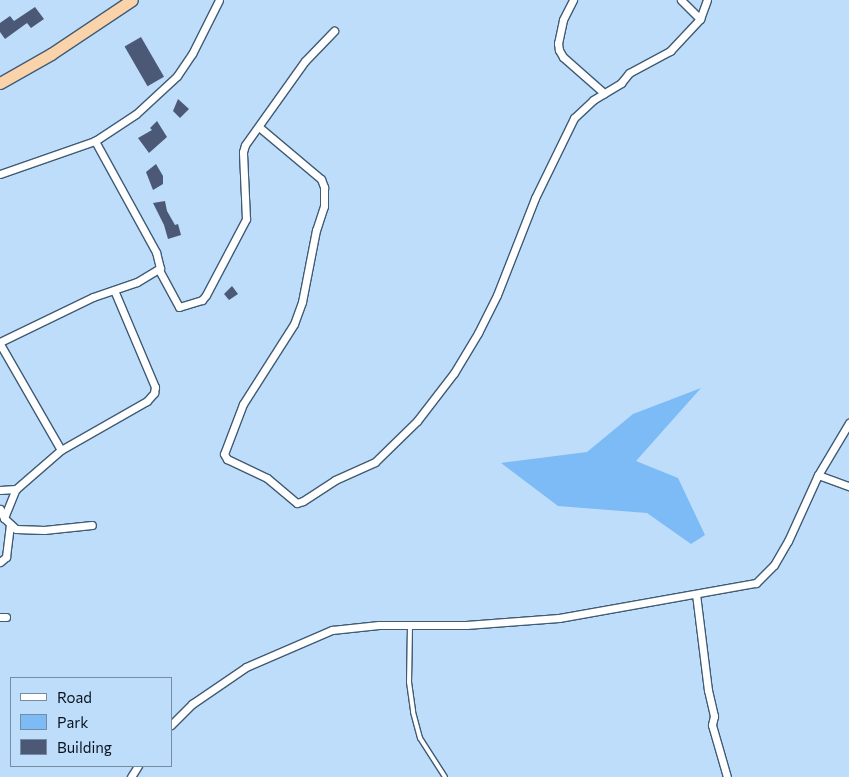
<!DOCTYPE html>
<html>
<head>
<meta charset="utf-8">
<style>
	body { margin:0 }
	#map { position:relative; width:849px; height:777px; overflow:hidden; background:#beddfa; font-family:Commissioner,sans-serif }
	div>[style] { position:absolute }
	.green>* { inset:0; background:#7cbbf5 }
	.building>* { inset:0; background:#4b5876; transform-origin:0 0 }
	.roads { filter:drop-shadow(1px 0 #405b74) drop-shadow(-1px 0 #405b74) drop-shadow(0 1px #405b74) drop-shadow(0 -1px #405b74) }
	.service>* { height:4px; margin:-2px; padding:0 2px; transform-origin:2px; border-radius:2px; background:#fff }
	.minor>* { height:7px; margin:-3.5px; padding:0 3.5px; transform-origin:3.5px; border-radius:3.5px; background:#fff }
	.trunk>* { height:11px; margin:-5.5px; padding:0 5.5px; transform-origin:5.5px; border-radius:5.5px; background:#fad3ab }
	span { translate:-50% -50%; white-space:nowrap; text-align:center; line-height:1.15; -webkit-text-stroke:5px #beddfa; paint-order:stroke }
	.legend { position:absolute; left:10px; top:677px; width:162px; height:90px; box-sizing:border-box; background:#beddfa; border:1px solid #758ca2; margin:0; padding:6px 9px; list-style:none; font-size:15px; color:#08131d }
	.legend li { display:flex; align-items:center; gap:10px; height:25px }
	.legend b { width:25px; border:1px solid #758ca2 }
</style>
</head>
<body>
<div id="map">
	<div class="green">
		<div style="clip-path:polygon(701px 388px,636px 461px,678px 478px,705px 535px,691px 544px,647px 513px,558px 506px,501px 463px,587px 452px,633px 414px)"></div>
	</div>
	<div class="building">
		<div style="clip-path:polygon(35px 7px,44px 19px,31px 28px,27px 23px,5px 39px,0 32px,0 23px,10px 16px,14px 21px)"></div>
		<div style="left:141px;top:37px;width:46px;height:19px;rotate:60deg"></div>
		<div style="clip-path:polygon(178px 99px,189px 109px,180px 118px,173px 111px)"></div>
		<div style="clip-path:polygon(157px 121px,167px 137px,149px 153px,138px 138px,152px 130px,150px 128px)"></div>
		<div style="clip-path:polygon(156px 164px,163px 176px,163px 184px,153px 190px,146px 172px)"></div>
		<div style="clip-path:polygon(165px 201px,167px 211px,175px 225px,178px 224px,181px 235px,168px 239px,164px 225px,153px 203px)"></div>
		<div style="clip-path:polygon(232px 286px,238px 294px,229px 300px,224px 294px)"></div>
	</div>
	<div class="roads">
		<div class="service">
			<div style="left:410px;top:626px;width:56px;rotate:91deg"></div>
			<div style="left:409px;top:682px;width:30px;rotate:82deg"></div>
			<div style="left:413px;top:712px;width:27px;rotate:75deg"></div>
			<div style="left:420px;top:738px;width:46px;rotate:57.3deg"></div>
		</div>
		<div class="minor">
			<div style="left:573px;top:0;width:22px;rotate:117deg"></div>
			<div style="left:563px;top:20px;width:24px;rotate:102deg"></div>
			<div style="left:558px;top:43px;width:7px;rotate:82deg"></div>
			<div style="left:559px;top:50px;width:8px;rotate:60deg"></div>
			<div style="left:563px;top:57px;width:55px;rotate:41.3deg"></div>
			<div style="left:681px;top:0;width:27px;rotate:45deg"></div>
			<div style="left:259px;top:127px;width:81px;rotate:40deg"></div>
			<div style="left:321px;top:179px;width:9px;rotate:69deg"></div>
			<div style="left:324px;top:187px;width:19px;rotate:90deg"></div>
			<div style="left:324px;top:206px;width:25px;rotate:108deg"></div>
			<div style="left:316px;top:230px;width:73px;rotate:101deg"></div>
			<div style="left:302px;top:302px;width:23px;rotate:110deg"></div>
			<div style="left:294px;top:324px;width:95px;rotate:122.5deg"></div>
			<div style="left:243px;top:404px;width:53px;rotate:110.8deg"></div>
			<div style="left:224px;top:454px;width:6px;rotate:59deg"></div>
			<div style="left:227px;top:459px;width:44px;rotate:25.4deg"></div>
			<div style="left:267px;top:478px;width:39px;rotate:40deg"></div>
			<div style="left:297px;top:503px;width:6px;rotate:-18deg"></div>
			<div style="left:303px;top:501px;width:38px;rotate:-33deg"></div>
			<div style="left:335px;top:480px;width:44px;rotate:-24.2deg"></div>
			<div style="left:375px;top:462px;width:59px;rotate:-44.3deg"></div>
			<div style="left:417px;top:421px;width:61px;rotate:-52.4deg"></div>
			<div style="left:454px;top:373px;width:47px;rotate:-59deg"></div>
			<div style="left:478px;top:333px;width:42px;rotate:-63.4deg"></div>
			<div style="left:497px;top:295px;width:104px;rotate:-68.6deg"></div>
			<div style="left:535px;top:198px;width:89px;rotate:-64deg"></div>
			<div style="left:574px;top:118px;width:26px;rotate:-43deg"></div>
			<div style="left:593px;top:100px;width:33px;rotate:-31deg"></div>
			<div style="left:621px;top:83px;width:13px;rotate:-51deg"></div>
			<div style="left:629px;top:73px;width:47px;rotate:-28.2deg"></div>
			<div style="left:670px;top:51px;width:44px;rotate:-46.8deg"></div>
			<div style="left:700px;top:19px;width:20px;rotate:-70deg"></div>
			<div style="left:0;top:174px;width:101px;rotate:-19.2deg"></div>
			<div style="left:95px;top:141px;width:49px;rotate:-33.4deg"></div>
			<div style="left:136px;top:114px;width:56px;rotate:-42.8deg"></div>
			<div style="left:177px;top:76px;width:27px;rotate:-56deg"></div>
			<div style="left:192px;top:54px;width:60px;rotate:-63.4deg"></div>
			<div style="left:159px;top:270px;width:42px;rotate:61.6deg"></div>
			<div style="left:179px;top:307px;width:24px;rotate:-17deg"></div>
			<div style="left:202px;top:300px;width:6px;rotate:-51deg"></div>
			<div style="left:206px;top:295px;width:86px;rotate:-62.2deg"></div>
			<div style="left:246px;top:219px;width:67px;rotate:-92.6deg"></div>
			<div style="left:243px;top:152px;width:7px;rotate:-74deg"></div>
			<div style="left:245px;top:145px;width:103px;rotate:-54.5deg"></div>
			<div style="left:305px;top:61px;width:42px;rotate:-46deg"></div>
			<div style="left:0;top:342px;width:103px;rotate:-25.8deg"></div>
			<div style="left:93px;top:297px;width:46px;rotate:-18.8deg"></div>
			<div style="left:137px;top:282px;width:27px;rotate:-31deg"></div>
			<div style="left:160px;top:268px;width:16px;rotate:-104deg"></div>
			<div style="left:156px;top:252px;width:127px;rotate:-118.8deg"></div>
			<div style="left:0;top:344px;width:122px;rotate:60.1deg"></div>
			<div style="left:818px;top:475px;width:33px;rotate:20deg"></div>
			<div style="left:0;top:490px;width:16px;rotate:-4deg"></div>
			<div style="left:0;top:509px;width:10px;rotate:66deg"></div>
			<div style="left:4px;top:518px;width:16px;rotate:43deg"></div>
			<div style="left:16px;top:529px;width:28px;rotate:2deg"></div>
			<div style="left:44px;top:530px;width:48px;rotate:-5.9deg"></div>
			<div style="left:4px;top:518px;width:31px;rotate:-68deg"></div>
			<div style="left:16px;top:489px;width:60px;rotate:-40.9deg"></div>
			<div style="left:61px;top:450px;width:99px;rotate:-29.7deg"></div>
			<div style="left:147px;top:401px;width:11px;rotate:-49deg"></div>
			<div style="left:154px;top:393px;width:6px;rotate:-81deg"></div>
			<div style="left:155px;top:387px;width:105px;rotate:-112.9deg"></div>
			<div style="left:0;top:562px;width:8px;rotate:-40deg"></div>
			<div style="left:6px;top:557px;width:33px;rotate:-83deg"></div>
			<div style="left:696px;top:594px;width:97px;rotate:82.9deg"></div>
			<div style="left:708px;top:690px;width:27px;rotate:77deg"></div>
			<div style="left:714px;top:716px;width:9px;rotate:103deg"></div>
			<div style="left:712px;top:725px;width:54px;rotate:73.9deg"></div>
			<div style="left:0;top:617px;width:6px"></div>
			<div style="left:171px;top:725px;width:30px;rotate:-45deg"></div>
			<div style="left:192px;top:704px;width:65px;rotate:-34.4deg"></div>
			<div style="left:246px;top:667px;width:94px;rotate:-23.3deg"></div>
			<div style="left:332px;top:630px;width:47px;rotate:-6.1deg"></div>
			<div style="left:379px;top:625px;width:87px"></div>
			<div style="left:466px;top:625px;width:93px;rotate:-4.3deg"></div>
			<div style="left:559px;top:618px;width:200px;rotate:-10.1deg"></div>
			<div style="left:756px;top:583px;width:25px;rotate:-45deg"></div>
			<div style="left:774px;top:565px;width:28px;rotate:-60deg"></div>
			<div style="left:788px;top:541px;width:72px;rotate:-65.6deg"></div>
			<div style="left:818px;top:475px;width:61px;rotate:-59.2deg"></div>
			<div style="left:131px;top:777px;width:13px;rotate:-58deg"></div>
		</div>
		<div class="trunk">
			<div style="left:0;top:83px;width:59px;rotate:-29.6deg"></div>
			<div style="left:51px;top:54px;width:97px;rotate:-33.7deg"></div>
		</div>
	</div>
	<ul class="legend">
	<li><b style="height:6px;background:#fff"></b>Road</li>
	<li><b style="height:14px;background:#7cbbf5"></b>Park</li>
	<li><b style="height:14px;background:#4b5876"></b>Building</li>
	</ul>
</div>
</body>
</html>
